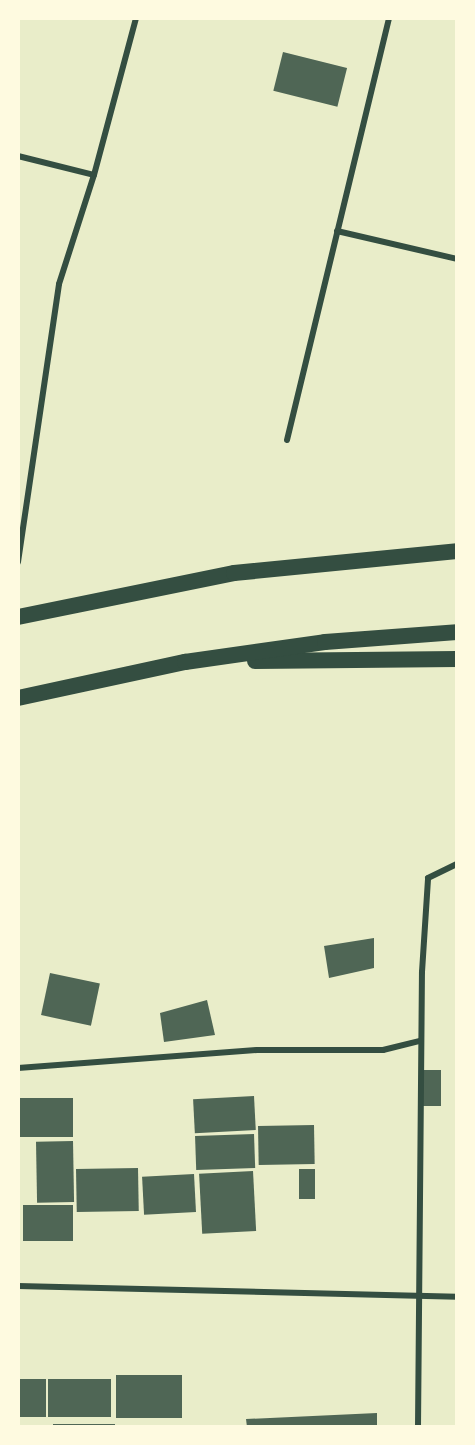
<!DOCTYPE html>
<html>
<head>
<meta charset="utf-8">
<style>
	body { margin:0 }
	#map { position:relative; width:475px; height:1445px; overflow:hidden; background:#e9edc9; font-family:Spectral,serif }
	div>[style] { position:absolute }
	.building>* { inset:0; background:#4f6655; transform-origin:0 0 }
	.minor>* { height:6px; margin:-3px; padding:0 3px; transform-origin:3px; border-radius:3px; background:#344e41 }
	.trunk>* { height:16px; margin:-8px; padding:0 8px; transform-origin:8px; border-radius:8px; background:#344e41 }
	span { translate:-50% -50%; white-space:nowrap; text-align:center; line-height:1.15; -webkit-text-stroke:5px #fefae0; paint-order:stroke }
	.frame { position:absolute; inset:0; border:20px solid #fefae0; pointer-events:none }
</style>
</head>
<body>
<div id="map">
	<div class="building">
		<div style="left:283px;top:52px;width:66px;height:40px;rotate:14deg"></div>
		<div style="clip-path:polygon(374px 938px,374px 968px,329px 978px,324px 946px)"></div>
		<div style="left:50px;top:973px;width:51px;height:43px;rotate:12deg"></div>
		<div style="clip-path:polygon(207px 1000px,215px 1035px,164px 1042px,160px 1013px)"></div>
		<div style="left:422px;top:1070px;width:19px;height:36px"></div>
		<div style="left:254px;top:1096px;width:34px;height:61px;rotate:87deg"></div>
		<div style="left:73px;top:1098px;width:39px;height:55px;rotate:90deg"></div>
		<div style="left:314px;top:1125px;width:39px;height:56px;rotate:89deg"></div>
		<div style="left:254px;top:1134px;width:34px;height:59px;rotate:88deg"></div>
		<div style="left:73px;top:1141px;width:61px;height:37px;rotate:89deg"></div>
		<div style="left:138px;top:1168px;width:43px;height:62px;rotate:89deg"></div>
		<div style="left:299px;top:1169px;width:16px;height:30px"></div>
		<div style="left:253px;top:1171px;width:60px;height:54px;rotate:87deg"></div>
		<div style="left:194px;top:1174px;width:38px;height:52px;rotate:87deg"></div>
		<div style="left:23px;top:1205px;width:50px;height:36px"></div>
		<div style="left:182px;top:1375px;width:43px;height:66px;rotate:90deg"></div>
		<div style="left:18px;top:1379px;width:28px;height:38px"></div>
		<div style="left:48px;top:1379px;width:63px;height:38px"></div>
		<div style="clip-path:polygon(377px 1413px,377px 1427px,247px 1427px,246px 1419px)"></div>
		<div style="left:53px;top:1424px;width:62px;height:3px"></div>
	</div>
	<div class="minor">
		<div style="left:18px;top:156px;width:78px;rotate:14deg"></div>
		<div style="left:94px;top:175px;width:163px;rotate:-75deg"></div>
		<div style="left:337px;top:231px;width:123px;rotate:13.1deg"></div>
		<div style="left:287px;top:440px;width:434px;rotate:-76.4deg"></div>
		<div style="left:18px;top:562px;width:281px;rotate:-81.6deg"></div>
		<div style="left:59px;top:284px;width:114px;rotate:-72.2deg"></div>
		<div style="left:18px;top:1068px;width:240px;rotate:-4.3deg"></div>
		<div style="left:257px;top:1050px;width:126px"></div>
		<div style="left:383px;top:1050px;width:37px;rotate:-14deg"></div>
		<div style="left:18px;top:1286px;width:439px;rotate:1.4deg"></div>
		<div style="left:418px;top:1427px;width:455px;rotate:-89.5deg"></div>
		<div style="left:422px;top:972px;width:94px;rotate:-86.3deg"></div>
		<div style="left:428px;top:878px;width:32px;rotate:-26deg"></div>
	</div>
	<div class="trunk">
		<div style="left:18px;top:617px;width:220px;rotate:-11.5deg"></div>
		<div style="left:234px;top:573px;width:224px;rotate:-5.6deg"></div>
		<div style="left:255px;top:661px;width:202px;rotate:-0.6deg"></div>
		<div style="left:18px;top:698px;width:171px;rotate:-12.2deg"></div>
		<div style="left:185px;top:662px;width:141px;rotate:-8.1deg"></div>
		<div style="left:325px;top:642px;width:132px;rotate:-4.3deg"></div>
	</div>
	<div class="frame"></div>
</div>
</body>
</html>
